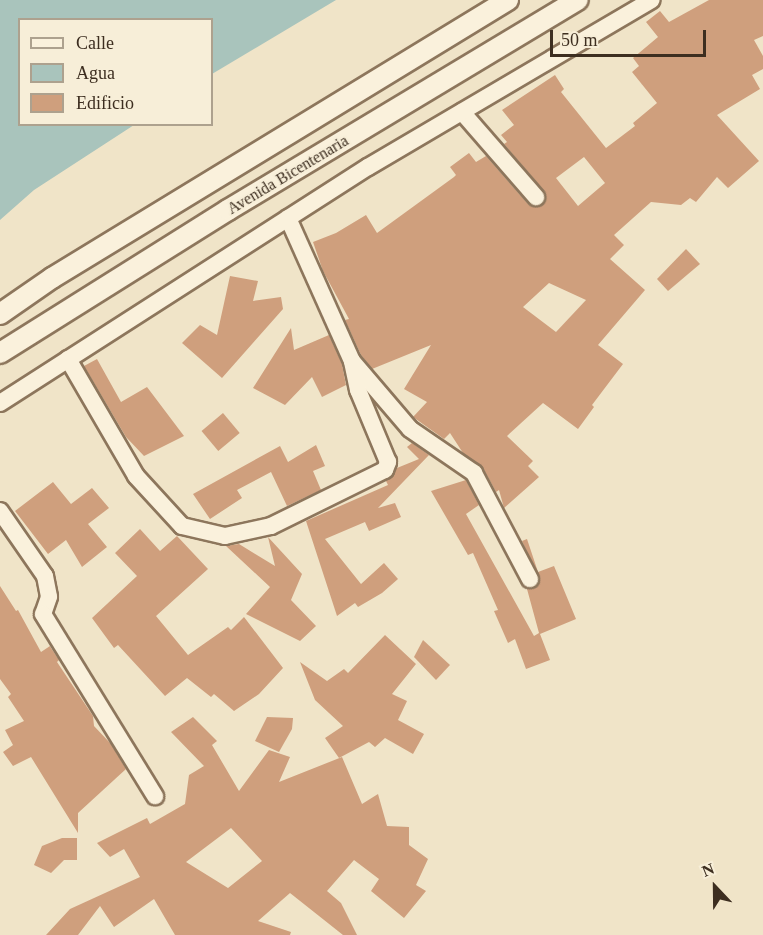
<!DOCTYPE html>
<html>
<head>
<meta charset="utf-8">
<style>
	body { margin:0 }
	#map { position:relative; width:763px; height:935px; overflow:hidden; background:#f0e4c8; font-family:"Times New Roman",serif }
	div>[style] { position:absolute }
	.water>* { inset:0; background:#a9c4bc }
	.building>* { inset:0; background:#cf9f7d; transform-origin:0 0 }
	.roads { filter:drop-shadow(2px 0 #8d765c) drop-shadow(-2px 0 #8d765c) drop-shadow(0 2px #8d765c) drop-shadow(0 -2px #8d765c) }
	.minor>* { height:16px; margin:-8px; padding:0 8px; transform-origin:8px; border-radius:8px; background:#faf1dc }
	.tertiary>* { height:20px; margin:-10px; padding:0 10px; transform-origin:10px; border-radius:10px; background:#faf1dc }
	span { translate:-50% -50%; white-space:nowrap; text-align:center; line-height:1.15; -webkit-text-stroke:4.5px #f7eed8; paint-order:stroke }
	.street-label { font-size:16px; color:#3d2e20 }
	.legend { position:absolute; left:18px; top:18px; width:195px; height:108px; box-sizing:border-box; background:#f7eed8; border:2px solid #ada18e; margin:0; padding:8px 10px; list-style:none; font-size:18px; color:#3d2e20 }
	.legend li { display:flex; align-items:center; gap:12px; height:30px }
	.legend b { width:30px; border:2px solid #ada18e }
	.north { position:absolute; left:685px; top:857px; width:60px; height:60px; -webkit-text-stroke:4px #f7eed8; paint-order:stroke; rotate:338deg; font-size:16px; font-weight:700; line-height:24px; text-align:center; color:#3d2e20 }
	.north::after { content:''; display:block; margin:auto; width:21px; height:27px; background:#3d2e20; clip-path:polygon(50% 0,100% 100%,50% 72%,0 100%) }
	.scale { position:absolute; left:550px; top:30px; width:156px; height:27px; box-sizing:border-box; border:3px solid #3d2e20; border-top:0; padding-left:8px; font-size:18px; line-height:21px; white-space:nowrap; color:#3d2e20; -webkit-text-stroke:4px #f7eed8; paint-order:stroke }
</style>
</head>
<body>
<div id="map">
	<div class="water">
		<div style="clip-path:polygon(0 0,336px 0,212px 74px,212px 20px,20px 20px,20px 124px,134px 125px,34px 190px,0 220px)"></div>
	</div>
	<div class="building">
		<div style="clip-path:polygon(evenodd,709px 0,763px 0,763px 36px,754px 40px,763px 56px,763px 69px,752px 75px,760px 89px,717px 115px,759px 161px,728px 188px,717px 177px,696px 202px,690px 198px,681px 205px,651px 202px,614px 235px,624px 245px,610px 259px,645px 290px,598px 345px,623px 364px,592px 405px,594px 407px,578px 429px,543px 403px,507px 436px,533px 461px,528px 466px,539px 477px,504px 508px,499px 490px,496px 492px,483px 468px,463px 453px,450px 433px,444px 439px,413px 417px,427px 402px,404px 389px,431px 345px,372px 369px,361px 355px,345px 320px,349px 319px,323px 271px,313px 242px,336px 233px,366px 215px,377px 233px,454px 177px,456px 175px,450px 167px,469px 153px,476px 162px,486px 156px,528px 204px,533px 207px,542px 205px,546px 200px,544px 191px,504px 144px,507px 142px,501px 135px,514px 125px,502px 110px,555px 75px,564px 89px,561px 92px,606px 148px,635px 126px,633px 123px,657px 103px,632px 72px,639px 66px,633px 58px,658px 37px,646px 22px,660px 11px,669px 22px,709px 0,584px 157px,605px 183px,578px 206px,556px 178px,584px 157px,709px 0,549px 283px,586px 300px,556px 332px,523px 307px,549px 283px)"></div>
		<div style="clip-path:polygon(686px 249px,700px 264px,668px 291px,657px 279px)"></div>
		<div style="clip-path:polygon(230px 276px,258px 281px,253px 301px,281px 297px,283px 309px,222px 378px,182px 343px,200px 325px,217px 335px)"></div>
		<div style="clip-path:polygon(291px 328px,294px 350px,329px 335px,342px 364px,346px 385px,322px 397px,312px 377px,285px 405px,253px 388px)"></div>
		<div style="clip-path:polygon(97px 359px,121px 402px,147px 387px,184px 436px,144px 456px,126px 437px,84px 366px)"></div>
		<div style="left:223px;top:413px;width:26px;height:28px;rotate:50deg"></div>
		<div style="clip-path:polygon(412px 443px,429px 455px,378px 508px,395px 503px,401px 517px,369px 531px,365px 522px,325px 539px,361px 584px,384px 563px,398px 579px,382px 593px,358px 607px,355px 603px,337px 616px,306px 521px,388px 485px,386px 481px,397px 468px,419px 459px,407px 447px)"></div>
		<div style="clip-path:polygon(316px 445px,325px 466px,313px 471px,321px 490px,287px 506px,271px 472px,237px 490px,242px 498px,210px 519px,193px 494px,280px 446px,288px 462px)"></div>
		<div style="clip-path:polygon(466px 480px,479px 505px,466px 514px,534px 636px,539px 633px,527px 589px,535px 588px,540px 579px,522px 541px,527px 539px,538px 572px,554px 566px,576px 619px,540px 634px,550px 660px,526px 669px,515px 639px,508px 643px,494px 611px,498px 610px,473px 553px,468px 555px,431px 491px)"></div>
		<div style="clip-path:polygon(53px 482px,71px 504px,92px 488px,109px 508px,88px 524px,107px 547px,82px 567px,66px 540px,48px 554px,15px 511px)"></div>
		<div style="clip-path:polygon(140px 529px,160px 551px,177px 536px,208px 569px,156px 616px,188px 655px,228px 627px,231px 630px,244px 617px,283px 668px,259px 694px,234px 711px,214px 694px,211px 697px,187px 678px,165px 696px,118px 645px,114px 648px,92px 618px,137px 576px,115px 553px)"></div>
		<div style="clip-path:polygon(268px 537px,302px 574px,291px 600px,316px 626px,300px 641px,246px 614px,270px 587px,226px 546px,239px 544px,275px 566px)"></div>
		<div style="clip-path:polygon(0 586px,16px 611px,18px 610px,41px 652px,50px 646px,51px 648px,59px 660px,57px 662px,93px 716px,94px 726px,111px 744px,126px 769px,78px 813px,78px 833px,31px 757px,13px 766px,3px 752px,13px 745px,5px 730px,24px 721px,8px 697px,11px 694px,0 679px)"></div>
		<div style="clip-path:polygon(385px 635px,416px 664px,392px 694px,407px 701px,398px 720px,424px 734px,413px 754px,385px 738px,375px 747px,369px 742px,339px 758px,325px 738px,343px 726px,315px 700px,300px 662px,327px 681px,344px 669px,348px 673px)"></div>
		<div style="clip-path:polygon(423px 640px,450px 665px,436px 680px,414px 657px)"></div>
		<div style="clip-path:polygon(evenodd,193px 717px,217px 741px,212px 745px,239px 791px,269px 750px,290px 757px,279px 782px,342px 757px,362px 804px,378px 794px,387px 826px,409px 827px,409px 845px,428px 859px,416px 885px,426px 891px,404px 918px,371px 891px,379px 879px,354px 860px,327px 891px,341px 903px,357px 935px,343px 935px,290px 893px,258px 921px,291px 932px,290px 935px,175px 935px,154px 899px,114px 927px,100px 906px,78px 935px,46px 935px,70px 909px,140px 877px,124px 849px,110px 857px,97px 843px,147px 818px,150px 824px,185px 804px,189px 775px,204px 766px,171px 732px,193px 717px,231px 828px,262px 861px,228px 888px,186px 862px,231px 828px)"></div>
		<div style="clip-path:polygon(267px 717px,293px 718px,292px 729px,279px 752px,255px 741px)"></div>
		<div style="clip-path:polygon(62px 838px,77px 838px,77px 860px,64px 860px,51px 873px,34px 865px,42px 846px)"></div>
	</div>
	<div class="roads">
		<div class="minor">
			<div style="left:462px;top:112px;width:113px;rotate:49deg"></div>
			<div style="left:288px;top:218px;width:157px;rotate:65.9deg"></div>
			<div style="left:352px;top:361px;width:89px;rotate:49.5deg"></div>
			<div style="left:410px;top:429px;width:78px;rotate:34.5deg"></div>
			<div style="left:474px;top:473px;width:120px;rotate:62.2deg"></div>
			<div style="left:68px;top:359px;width:135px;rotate:59.8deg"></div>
			<div style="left:136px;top:476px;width:68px;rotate:47.4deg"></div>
			<div style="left:182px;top:526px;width:44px;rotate:13.1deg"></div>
			<div style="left:225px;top:536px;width:47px;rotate:-12.3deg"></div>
			<div style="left:271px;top:526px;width:127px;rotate:-26.2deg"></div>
			<div style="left:385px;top:470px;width:9px;rotate:-69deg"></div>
			<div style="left:388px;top:462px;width:78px;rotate:-112.6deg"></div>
			<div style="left:358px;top:390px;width:30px;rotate:-102deg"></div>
			<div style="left:0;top:403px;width:437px;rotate:-32.7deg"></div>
			<div style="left:368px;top:167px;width:329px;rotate:-30.5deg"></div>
			<div style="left:0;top:511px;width:79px;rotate:55.3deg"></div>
			<div style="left:45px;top:576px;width:21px;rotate:79deg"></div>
			<div style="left:49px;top:597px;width:18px;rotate:109deg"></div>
			<div style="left:43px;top:614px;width:214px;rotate:58.4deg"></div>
		</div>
		<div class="tertiary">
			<div style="left:0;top:314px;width:63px;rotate:-34.7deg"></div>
			<div style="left:52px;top:278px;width:534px;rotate:-31.37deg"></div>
			<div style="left:0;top:353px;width:269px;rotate:-32.1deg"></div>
			<div style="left:228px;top:210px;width:408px;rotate:-31deg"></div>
		</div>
	</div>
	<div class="street-label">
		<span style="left:288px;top:175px;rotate:-31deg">Avenida Bicentenaria</span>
	</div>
	<ul class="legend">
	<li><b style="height:8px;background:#faf1dc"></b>Calle</li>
	<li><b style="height:16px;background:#a9c4bc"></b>Agua</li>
	<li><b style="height:16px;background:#cf9f7d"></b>Edificio</li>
	</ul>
	<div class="north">N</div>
	<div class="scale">50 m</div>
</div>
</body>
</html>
